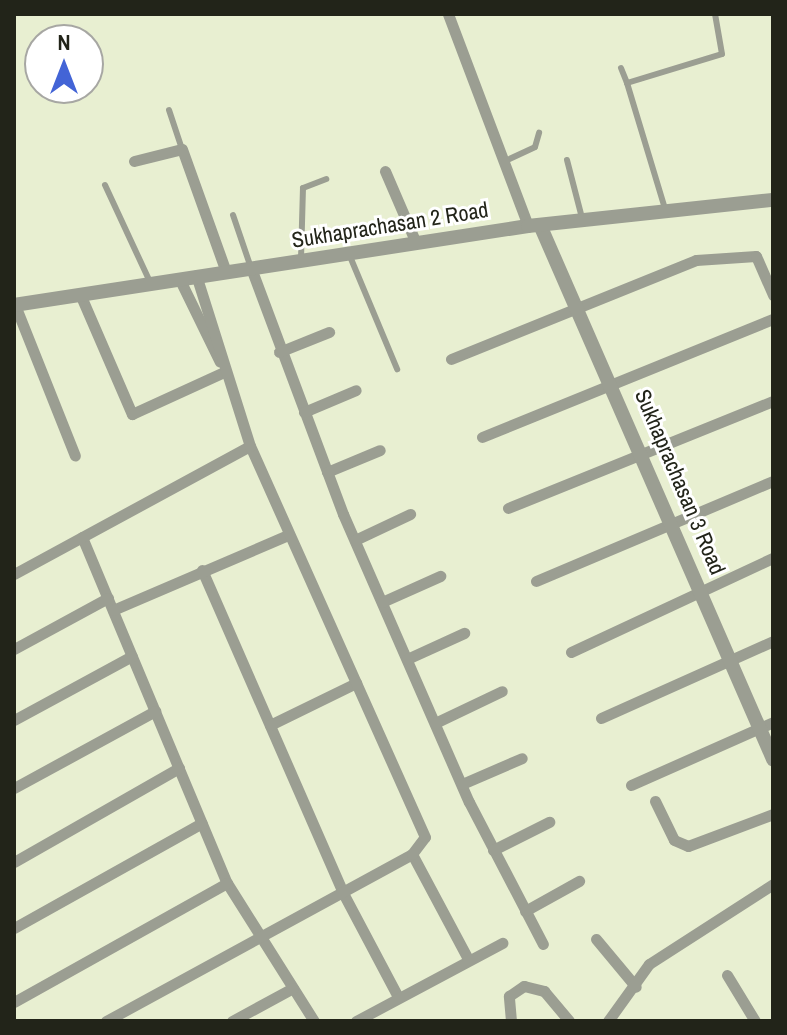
<!DOCTYPE html>
<html>
<head>
<meta charset="utf-8">
<style>
	body { margin:0 }
	#map { position:relative; width:787px; height:1035px; overflow:hidden; background:#e8efd1; font-family:"Archivo Narrow",sans-serif }
	div>[style] { position:absolute }
	.service>* { height:6px; margin:-3px; padding:0 3px; transform-origin:3px; border-radius:3px; background:#9b9e92 }
	.minor>* { height:11px; margin:-5.5px; padding:0 5.5px; transform-origin:5.5px; border-radius:5.5px; background:#9b9e92 }
	.tertiary>* { height:14px; margin:-7px; padding:0 7px; transform-origin:7px; border-radius:7px; background:#9b9e92 }
	span { translate:-50% -50%; white-space:nowrap; text-align:center; line-height:1.15; -webkit-text-stroke:6px #fff; paint-order:stroke }
	.street-label { font-size:22px; color:#222419 }
	.frame { position:absolute; inset:0; border:16px solid #222419; pointer-events:none }
	.north { position:absolute; left:24px; top:24px; width:80px; height:80px; box-sizing:border-box; background:#fff; border:2px solid #a7a7a3; border-radius:50%; rotate:0deg; font-size:22px; font-weight:700; line-height:32px; text-align:center; color:#222419 }
	.north::after { content:''; display:block; margin:auto; width:28px; height:36px; background:#4364d6; clip-path:polygon(50% 0,100% 100%,50% 72%,0 100%) }
</style>
</head>
<body>
<div id="map">
	<div class="service">
		<div style="left:621px;top:68px;width:16px;rotate:68deg"></div>
		<div style="left:169px;top:110px;width:41px;rotate:71.6deg"></div>
		<div style="left:567px;top:160px;width:60px;rotate:75.5deg"></div>
		<div style="left:503px;top:162px;width:35px;rotate:-25deg"></div>
		<div style="left:535px;top:147px;width:15px;rotate:-74deg"></div>
		<div style="left:105px;top:185px;width:107px;rotate:65.1deg"></div>
		<div style="left:666px;top:212px;width:135px;rotate:-106.8deg"></div>
		<div style="left:627px;top:83px;width:99px;rotate:-17deg"></div>
		<div style="left:722px;top:54px;width:41px;rotate:-99.9deg"></div>
		<div style="left:233px;top:215px;width:56px;rotate:71.2deg"></div>
		<div style="left:349px;top:254px;width:125px;rotate:67.3deg"></div>
		<div style="left:301px;top:259px;width:71px;rotate:-88.4deg"></div>
		<div style="left:303px;top:188px;width:25px;rotate:-21deg"></div>
	</div>
	<div class="minor">
		<div style="left:448px;top:14px;width:227px;rotate:69.3deg"></div>
		<div style="left:134px;top:161px;width:49px;rotate:-14deg"></div>
		<div style="left:182px;top:149px;width:131px;rotate:70.3deg"></div>
		<div style="left:385px;top:171px;width:78px;rotate:66.7deg"></div>
		<div style="left:251px;top:268px;width:263px;rotate:69.5deg"></div>
		<div style="left:343px;top:514px;width:314px;rotate:66.4deg"></div>
		<div style="left:469px;top:802px;width:160px;rotate:62.5deg"></div>
		<div style="left:179px;top:278px;width:93px;rotate:64deg"></div>
		<div style="left:80px;top:294px;width:131px;rotate:66.6deg"></div>
		<div style="left:132px;top:414px;width:101px;rotate:-24.5deg"></div>
		<div style="left:15px;top:305px;width:162px;rotate:68.3deg"></div>
		<div style="left:279px;top:352px;width:54px;rotate:-21.8deg"></div>
		<div style="left:451px;top:359px;width:264px;rotate:-22deg"></div>
		<div style="left:696px;top:260px;width:60px;rotate:-3.8deg"></div>
		<div style="left:756px;top:256px;width:43px;rotate:66.4deg"></div>
		<div style="left:304px;top:412px;width:56px;rotate:-22.9deg"></div>
		<div style="left:482px;top:437px;width:314px;rotate:-22.1deg"></div>
		<div style="left:327px;top:472px;width:57px;rotate:-22.5deg"></div>
		<div style="left:508px;top:508px;width:286px;rotate:-22deg"></div>
		<div style="left:82px;top:537px;width:375px;rotate:67.3deg"></div>
		<div style="left:227px;top:883px;width:163px;rotate:57.8deg"></div>
		<div style="left:355px;top:540px;width:61px;rotate:-25.3deg"></div>
		<div style="left:202px;top:570px;width:352px;rotate:66.4deg"></div>
		<div style="left:343px;top:893px;width:118px;rotate:62.1deg"></div>
		<div style="left:14px;top:574px;width:268px;rotate:-28.5deg"></div>
		<div style="left:536px;top:581px;width:257px;rotate:-22.9deg"></div>
		<div style="left:382px;top:602px;width:64px;rotate:-24.1deg"></div>
		<div style="left:113px;top:610px;width:190px;rotate:-23.2deg"></div>
		<div style="left:14px;top:649px;width:107px;rotate:-28.5deg"></div>
		<div style="left:571px;top:652px;width:223px;rotate:-25deg"></div>
		<div style="left:407px;top:659px;width:63px;rotate:-24.5deg"></div>
		<div style="left:601px;top:718px;width:188px;rotate:-24.1deg"></div>
		<div style="left:14px;top:720px;width:134px;rotate:-28.5deg"></div>
		<div style="left:435px;top:723px;width:74px;rotate:-25.5deg"></div>
		<div style="left:270px;top:725px;width:96px;rotate:-26deg"></div>
		<div style="left:462px;top:784px;width:65px;rotate:-23.4deg"></div>
		<div style="left:631px;top:785px;width:155px;rotate:-23.9deg"></div>
		<div style="left:14px;top:788px;width:161px;rotate:-28.6deg"></div>
		<div style="left:655px;top:801px;width:43px;rotate:64deg"></div>
		<div style="left:674px;top:840px;width:15px;rotate:23deg"></div>
		<div style="left:688px;top:846px;width:91px;rotate:-20.6deg"></div>
		<div style="left:493px;top:850px;width:63px;rotate:-26.6deg"></div>
		<div style="left:412px;top:854px;width:119px;rotate:61.9deg"></div>
		<div style="left:14px;top:862px;width:190px;rotate:-29.7deg"></div>
		<div style="left:525px;top:911px;width:62px;rotate:-29.1deg"></div>
		<div style="left:14px;top:928px;width:215px;rotate:-29.2deg"></div>
		<div style="left:596px;top:939px;width:62px;rotate:50.2deg"></div>
		<div style="left:727px;top:975px;width:54px;rotate:58.7deg"></div>
		<div style="left:14px;top:1002px;width:244px;rotate:-29.2deg"></div>
		<div style="left:106px;top:1021px;width:349px;rotate:-28.6deg"></div>
		<div style="left:412px;top:854px;width:21px;rotate:-53deg"></div>
		<div style="left:425px;top:837px;width:428px;rotate:-114.1deg"></div>
		<div style="left:250px;top:446px;width:179px;rotate:-107.5deg"></div>
		<div style="left:232px;top:1021px;width:69px;rotate:-28.4deg"></div>
		<div style="left:356px;top:1021px;width:166px;rotate:-28.1deg"></div>
		<div style="left:511px;top:1021px;width:25px;rotate:-95deg"></div>
		<div style="left:509px;top:996px;width:18px;rotate:-34deg"></div>
		<div style="left:524px;top:986px;width:21px;rotate:14deg"></div>
		<div style="left:544px;top:991px;width:39px;rotate:50deg"></div>
		<div style="left:608px;top:1021px;width:70px;rotate:-54.3deg"></div>
		<div style="left:649px;top:964px;width:148px;rotate:-32.8deg"></div>
	</div>
	<div class="tertiary">
		<div style="left:540px;top:225px;width:583px;rotate:66.43deg"></div>
		<div style="left:14px;top:305px;width:520px;rotate:-8.74deg"></div>
		<div style="left:528px;top:226px;width:246px;rotate:-6.1deg"></div>
	</div>
	<div class="street-label">
		<span style="left:390px;top:225px;rotate:-9deg">Sukhaprachasan 2 Road</span>
		<span style="left:680px;top:482px;rotate:67deg">Sukhaprachasan 3 Road</span>
	</div>
	<div class="frame"></div>
	<div class="north">N</div>
</div>
</body>
</html>
